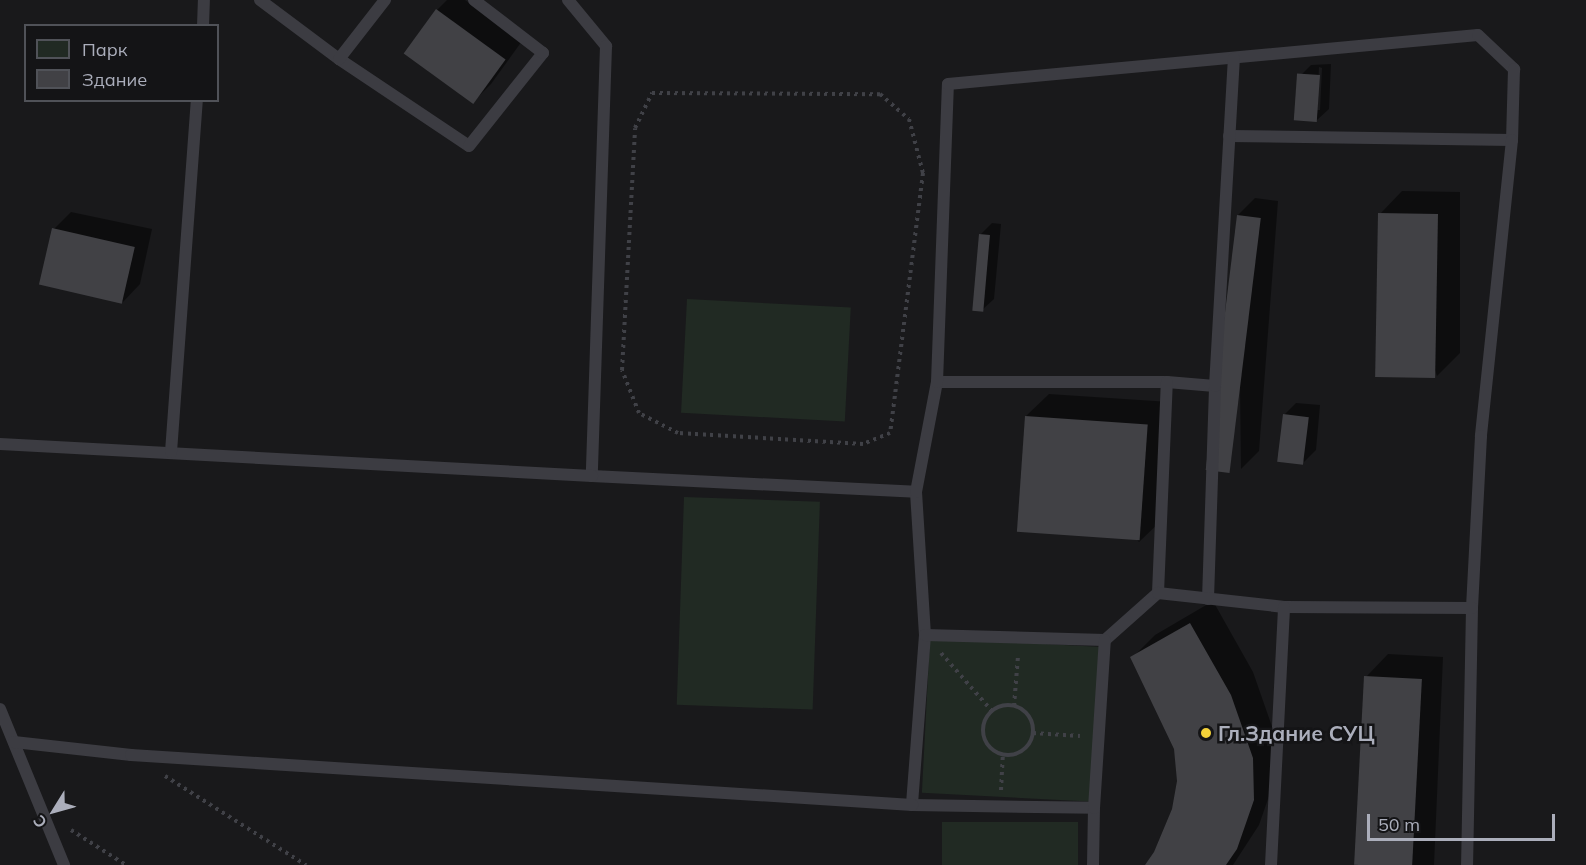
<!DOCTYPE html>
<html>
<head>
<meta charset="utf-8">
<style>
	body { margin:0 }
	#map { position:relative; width:1586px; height:865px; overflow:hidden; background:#19191b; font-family:Mulish,sans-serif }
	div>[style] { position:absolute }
	.green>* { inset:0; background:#212a23; transform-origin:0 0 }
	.shadow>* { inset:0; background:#0007 }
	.building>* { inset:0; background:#414145; transform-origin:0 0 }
	.path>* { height:4px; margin-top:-2px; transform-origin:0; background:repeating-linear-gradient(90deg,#404147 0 3px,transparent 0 7.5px) }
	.path>.ring { margin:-2px; padding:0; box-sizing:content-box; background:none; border:4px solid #404147; border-radius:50% }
	.lane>* { height:12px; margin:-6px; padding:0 6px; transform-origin:6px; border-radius:6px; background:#3c3c42 }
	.dots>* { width:16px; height:16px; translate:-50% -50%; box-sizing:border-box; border:3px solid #141416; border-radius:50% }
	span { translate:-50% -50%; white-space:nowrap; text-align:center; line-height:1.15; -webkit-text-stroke:5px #141416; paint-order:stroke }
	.poi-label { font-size:21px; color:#abaebb; font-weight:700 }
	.left { translate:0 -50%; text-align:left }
	.legend { position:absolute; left:24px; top:24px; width:195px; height:78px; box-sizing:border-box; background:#141416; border:2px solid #505258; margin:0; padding:8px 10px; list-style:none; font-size:18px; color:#abaebb }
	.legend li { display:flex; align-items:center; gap:12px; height:30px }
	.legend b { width:30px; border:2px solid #505258 }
	.north { position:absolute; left:24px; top:781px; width:60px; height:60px; -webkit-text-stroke:4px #141416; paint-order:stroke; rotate:233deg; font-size:16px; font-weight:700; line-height:24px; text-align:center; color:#abaebb }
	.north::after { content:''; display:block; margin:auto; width:21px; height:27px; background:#abaebb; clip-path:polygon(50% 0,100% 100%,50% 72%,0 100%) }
	.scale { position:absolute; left:1367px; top:814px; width:188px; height:27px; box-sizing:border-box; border:3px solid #abaebb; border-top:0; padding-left:8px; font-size:18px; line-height:21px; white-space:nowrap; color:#abaebb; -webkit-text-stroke:4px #141416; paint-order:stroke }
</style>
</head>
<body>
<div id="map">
	<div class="green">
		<div style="left:687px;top:299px;width:164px;height:114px;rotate:3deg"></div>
		<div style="left:684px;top:497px;width:136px;height:208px;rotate:2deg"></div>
		<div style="left:930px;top:638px;width:172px;height:155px;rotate:3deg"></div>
		<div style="left:942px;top:822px;width:136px;height:43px"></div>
	</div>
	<div class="shadow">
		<div style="clip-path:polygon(447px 0,465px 0,522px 41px,491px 84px,474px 101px,437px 10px)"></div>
		<div style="clip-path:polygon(evenodd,1331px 64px,1329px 109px,1317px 120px,1299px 77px,1311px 65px,1331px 64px,1319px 67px,1322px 68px,1320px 110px,1317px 110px,1319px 67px)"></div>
		<div style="clip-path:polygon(1402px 191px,1460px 192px,1460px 353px,1437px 376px,1380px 214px)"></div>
		<div style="clip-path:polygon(1255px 198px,1278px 201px,1259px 451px,1241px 469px,1238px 215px)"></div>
		<div style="clip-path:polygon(71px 212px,152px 229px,140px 284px,123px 302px,54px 229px)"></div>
		<div style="clip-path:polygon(992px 223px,1001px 224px,994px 299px,982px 310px,980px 235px)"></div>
		<div style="clip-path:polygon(1049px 394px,1170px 402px,1162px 520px,1139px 542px,1026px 416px)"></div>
		<div style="clip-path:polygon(1296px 403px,1320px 405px,1316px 450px,1304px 462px,1284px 415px)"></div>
		<div style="clip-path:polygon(1213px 601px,1253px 672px,1275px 735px,1276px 776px,1259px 825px,1233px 865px,1147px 865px,1155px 853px,1174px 810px,1178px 781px,1176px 749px,1132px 658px,1155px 635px)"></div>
		<div style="clip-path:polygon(1388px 654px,1443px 657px,1434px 865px,1357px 865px,1366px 677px)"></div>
	</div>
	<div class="building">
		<div style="left:436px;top:9px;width:86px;height:55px;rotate:36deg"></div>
		<div style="left:1320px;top:75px;width:47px;height:23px;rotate:94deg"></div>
		<div style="left:1378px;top:213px;width:60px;height:164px;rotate:1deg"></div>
		<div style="left:1237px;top:215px;width:24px;height:257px;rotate:7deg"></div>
		<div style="left:52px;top:228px;width:85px;height:58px;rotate:13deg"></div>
		<div style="left:979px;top:234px;width:11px;height:77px;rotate:5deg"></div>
		<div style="left:1283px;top:414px;width:26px;height:48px;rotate:7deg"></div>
		<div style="left:1025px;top:416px;width:123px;height:116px;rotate:4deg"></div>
		<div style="clip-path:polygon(1190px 623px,1231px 695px,1253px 758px,1254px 800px,1237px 849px,1226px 865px,1145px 865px,1154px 852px,1172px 809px,1177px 781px,1174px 749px,1130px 657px)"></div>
		<div style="left:1364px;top:676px;width:58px;height:189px;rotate:3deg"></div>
	</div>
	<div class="path">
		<div style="left:652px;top:93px;width:228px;rotate:0.3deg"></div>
		<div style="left:880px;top:94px;width:38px;rotate:41deg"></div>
		<div style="left:909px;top:119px;width:56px;rotate:75.5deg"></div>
		<div style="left:923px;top:173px;width:262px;rotate:97.2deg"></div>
		<div style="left:890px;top:433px;width:29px;rotate:158deg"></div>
		<div style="left:863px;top:444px;width:185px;rotate:-176.6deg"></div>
		<div style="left:678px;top:433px;width:44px;rotate:-152.9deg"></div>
		<div style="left:639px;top:413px;width:46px;rotate:-111.6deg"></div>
		<div style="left:622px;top:370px;width:242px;rotate:-86.9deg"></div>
		<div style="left:635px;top:128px;width:39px;rotate:-64deg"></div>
		<div style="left:941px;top:653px;width:76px;rotate:48.7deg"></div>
		<div class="ring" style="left:983px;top:705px;width:46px;height:46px"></div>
		<div style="left:1014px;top:706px;width:50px;rotate:-85.4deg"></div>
		<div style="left:1033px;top:733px;width:47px;rotate:3.7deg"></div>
		<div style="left:165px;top:776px;width:167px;rotate:32.3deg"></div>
		<div style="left:1001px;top:790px;width:34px;rotate:-87deg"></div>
		<div style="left:71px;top:830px;width:65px;rotate:32.5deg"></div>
	</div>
	<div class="lane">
		<div style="left:260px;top:0;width:99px;rotate:36.8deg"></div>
		<div style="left:339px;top:59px;width:156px;rotate:33.8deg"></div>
		<div style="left:469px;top:146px;width:119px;rotate:-51.5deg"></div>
		<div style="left:543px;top:53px;width:87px;rotate:-142.5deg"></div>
		<div style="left:568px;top:0;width:60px;rotate:50.4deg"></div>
		<div style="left:606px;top:46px;width:430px;rotate:91.9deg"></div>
		<div style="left:592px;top:476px;width:324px;rotate:2.8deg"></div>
		<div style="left:916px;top:492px;width:143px;rotate:86.4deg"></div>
		<div style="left:925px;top:635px;width:170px;rotate:94.4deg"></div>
		<div style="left:912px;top:805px;width:182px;rotate:0.9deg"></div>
		<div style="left:203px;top:26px;width:26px;rotate:-88deg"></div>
		<div style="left:339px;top:59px;width:75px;rotate:-52.1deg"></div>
		<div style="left:1229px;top:136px;width:283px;rotate:0.8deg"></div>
		<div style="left:937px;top:382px;width:230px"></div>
		<div style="left:1167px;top:382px;width:48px;rotate:4.8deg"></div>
		<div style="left:0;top:444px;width:593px;rotate:3.09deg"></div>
		<div style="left:171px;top:452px;width:353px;rotate:-85.8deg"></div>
		<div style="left:916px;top:492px;width:112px;rotate:-79.2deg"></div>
		<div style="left:937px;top:382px;width:298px;rotate:-87.9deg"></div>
		<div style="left:948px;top:84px;width:532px;rotate:-5.28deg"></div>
		<div style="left:1478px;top:35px;width:50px;rotate:43.4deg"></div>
		<div style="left:1514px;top:69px;width:71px;rotate:91.6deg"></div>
		<div style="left:1512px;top:140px;width:298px;rotate:96deg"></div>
		<div style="left:1481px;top:436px;width:172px;rotate:93deg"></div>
		<div style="left:1472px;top:608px;width:257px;rotate:91.1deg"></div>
		<div style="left:1158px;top:593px;width:211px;rotate:-87.6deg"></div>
		<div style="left:1208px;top:599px;width:213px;rotate:-88.1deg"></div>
		<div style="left:1215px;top:386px;width:328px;rotate:-86.7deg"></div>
		<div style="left:925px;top:635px;width:180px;rotate:1.6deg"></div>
		<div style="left:1105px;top:640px;width:71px;rotate:-41.6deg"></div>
		<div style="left:1158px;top:593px;width:127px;rotate:6.3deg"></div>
		<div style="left:1284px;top:607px;width:188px;rotate:0.3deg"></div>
		<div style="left:0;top:709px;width:169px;rotate:67.7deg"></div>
		<div style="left:14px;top:742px;width:118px;rotate:6.3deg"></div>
		<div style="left:131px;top:755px;width:783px;rotate:3.66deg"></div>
		<div style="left:1093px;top:865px;width:57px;rotate:-89deg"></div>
		<div style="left:1094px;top:808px;width:168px;rotate:-86.3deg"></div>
		<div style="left:1271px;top:865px;width:258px;rotate:-87.1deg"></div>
	</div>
	<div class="dots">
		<div style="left:1206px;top:733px;background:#f3d139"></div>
	</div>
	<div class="poi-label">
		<span class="left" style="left:1218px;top:733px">Гл.Здание СУЦ</span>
	</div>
	<ul class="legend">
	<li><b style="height:16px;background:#212a23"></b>Парк</li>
	<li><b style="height:16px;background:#414145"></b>Здание</li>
	</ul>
	<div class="north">С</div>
	<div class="scale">50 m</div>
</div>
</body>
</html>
